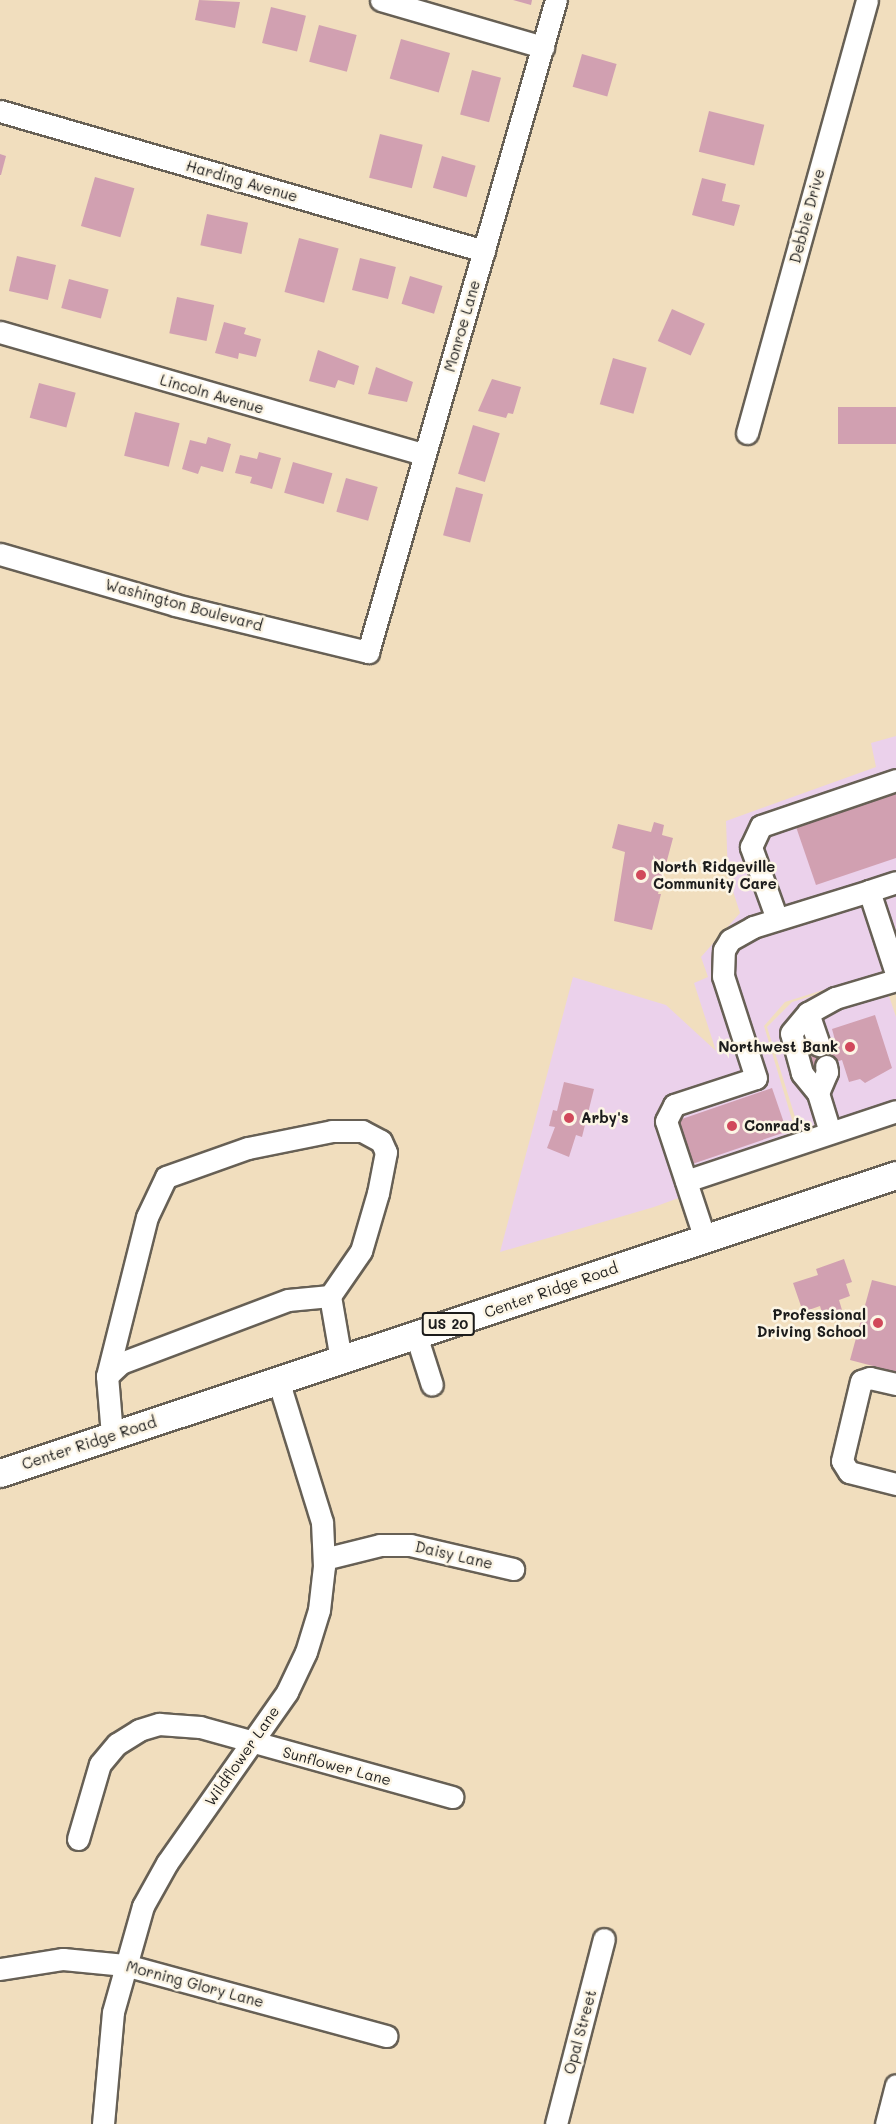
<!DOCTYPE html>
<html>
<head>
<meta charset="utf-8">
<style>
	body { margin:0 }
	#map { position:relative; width:896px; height:2124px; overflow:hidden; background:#f1debe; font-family:Mali,sans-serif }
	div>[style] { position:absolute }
	.built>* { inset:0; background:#ebd1eb }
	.building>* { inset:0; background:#d1a0b1; transform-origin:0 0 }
	.roads { filter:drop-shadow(2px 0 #676055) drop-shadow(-2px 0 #676055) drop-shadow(0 2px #676055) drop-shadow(0 -2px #676055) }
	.minor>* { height:21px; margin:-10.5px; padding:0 10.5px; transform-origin:10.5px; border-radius:10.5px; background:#fff }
	.major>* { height:27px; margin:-13.5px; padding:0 13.5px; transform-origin:13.5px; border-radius:13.5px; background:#fff }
	.dots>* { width:16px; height:16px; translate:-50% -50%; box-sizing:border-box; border:3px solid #fcf5e5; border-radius:50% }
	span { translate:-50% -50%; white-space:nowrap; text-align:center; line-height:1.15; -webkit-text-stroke:5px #fcf5e5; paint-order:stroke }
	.shield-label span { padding:2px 4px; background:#fcf5e5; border:2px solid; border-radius:4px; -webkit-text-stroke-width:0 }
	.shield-label { font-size:14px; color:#1c1c1c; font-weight:700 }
	.street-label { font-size:15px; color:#1c1c1c }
	.poi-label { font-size:15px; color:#1c1c1c; font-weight:700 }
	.left { translate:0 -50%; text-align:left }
	.right { translate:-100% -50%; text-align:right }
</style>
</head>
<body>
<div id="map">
	<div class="built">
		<div style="clip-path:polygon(896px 736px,896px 967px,785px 1002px,764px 1026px,802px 1153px,654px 1207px,500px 1252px,573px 977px,666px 1005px,716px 1051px,694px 983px,708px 977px,701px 957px,740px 913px,728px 876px,726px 821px,876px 767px,871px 743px)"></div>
		<div style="clip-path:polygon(882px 975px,896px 1017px,896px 1119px,805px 1149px,767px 1027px,792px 1002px)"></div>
	</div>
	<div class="building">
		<div style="clip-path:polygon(199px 0,240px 2px,235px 28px,195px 20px)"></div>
		<div style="clip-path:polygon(513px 0,532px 0,531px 5px)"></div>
		<div style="left:271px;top:7px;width:36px;height:37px;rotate:14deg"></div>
		<div style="left:319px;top:25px;width:39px;height:38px;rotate:15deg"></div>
		<div style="left:401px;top:39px;width:51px;height:41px;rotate:16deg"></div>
		<div style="left:582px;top:54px;width:36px;height:34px;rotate:16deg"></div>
		<div style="left:472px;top:70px;width:30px;height:46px;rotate:15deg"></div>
		<div style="left:709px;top:111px;width:57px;height:42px;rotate:14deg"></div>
		<div style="left:380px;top:134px;width:44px;height:45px;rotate:14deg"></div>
		<div style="clip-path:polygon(0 154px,6px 156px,1px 175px,0 175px)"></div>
		<div style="left:442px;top:156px;width:35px;height:33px;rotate:16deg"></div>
		<div style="left:95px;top:177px;width:41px;height:51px;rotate:16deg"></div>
		<div style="clip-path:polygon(702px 178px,726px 184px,722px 201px,740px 205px,734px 226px,692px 215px)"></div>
		<div style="left:207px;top:214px;width:42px;height:32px;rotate:12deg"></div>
		<div style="left:299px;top:238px;width:41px;height:56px;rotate:15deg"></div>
		<div style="left:17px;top:256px;width:40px;height:36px;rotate:13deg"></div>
		<div style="left:360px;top:258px;width:37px;height:33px;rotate:14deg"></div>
		<div style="left:410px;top:276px;width:34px;height:29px;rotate:17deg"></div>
		<div style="left:69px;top:279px;width:41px;height:30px;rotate:15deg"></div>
		<div style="left:177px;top:297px;width:38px;height:37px;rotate:12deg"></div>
		<div style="left:672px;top:309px;width:36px;height:35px;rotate:24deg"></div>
		<div style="clip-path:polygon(224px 322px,246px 328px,244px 334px,261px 339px,256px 357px,239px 353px,238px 359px,215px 353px)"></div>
		<div style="clip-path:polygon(318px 350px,359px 366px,354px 385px,338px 380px,335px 388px,309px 381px)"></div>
		<div style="left:613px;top:358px;width:35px;height:48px;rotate:16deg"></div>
		<div style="clip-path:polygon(376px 367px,413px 382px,407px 402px,368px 394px)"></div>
		<div style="clip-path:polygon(492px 379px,521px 387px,513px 414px,508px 413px,506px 418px,478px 411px)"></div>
		<div style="left:39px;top:383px;width:38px;height:36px;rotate:15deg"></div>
		<div style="left:896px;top:407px;width:37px;height:58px;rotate:90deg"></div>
		<div style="left:135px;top:412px;width:46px;height:45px;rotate:14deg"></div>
		<div style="left:473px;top:425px;width:28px;height:51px;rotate:17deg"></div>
		<div style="clip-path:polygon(208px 437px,231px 444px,223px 472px,201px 466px,198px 474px,182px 469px,190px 440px,206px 444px)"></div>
		<div style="clip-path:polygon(259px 452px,281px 458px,272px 489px,250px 483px,252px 477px,235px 473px,240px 455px,257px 459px)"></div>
		<div style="left:293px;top:462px;width:41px;height:32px;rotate:16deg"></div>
		<div style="left:346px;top:478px;width:33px;height:35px;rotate:16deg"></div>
		<div style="left:456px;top:487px;width:28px;height:50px;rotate:15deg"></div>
		<div style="clip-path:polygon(896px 790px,896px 858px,816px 885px,795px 824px)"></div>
		<div style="clip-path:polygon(654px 822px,664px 825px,662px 835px,673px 838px,658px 894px,661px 894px,652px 930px,614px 921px,625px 852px,612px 848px,618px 824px,651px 832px)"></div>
		<div style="clip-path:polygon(875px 1015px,892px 1068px,865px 1083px,860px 1079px,849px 1082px,842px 1060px,814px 1069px,807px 1049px,835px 1040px,832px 1029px)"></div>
		<div style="clip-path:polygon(564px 1082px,594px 1089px,582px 1137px,576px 1135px,569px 1157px,547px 1148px,555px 1127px,549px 1126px,553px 1110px,557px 1111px)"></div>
		<div style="left:772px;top:1088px;width:46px;height:100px;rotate:71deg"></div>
		<div style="clip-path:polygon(844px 1259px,852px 1282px,846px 1284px,850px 1296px,839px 1300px,842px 1310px,823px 1316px,820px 1306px,803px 1312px,793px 1283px,818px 1275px,816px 1269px)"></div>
		<div style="clip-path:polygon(872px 1280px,896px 1286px,896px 1372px,850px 1360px)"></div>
	</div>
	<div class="roads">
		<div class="minor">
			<div style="left:381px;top:0;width:169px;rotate:16.2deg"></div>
			<div style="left:0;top:111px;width:504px;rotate:16.13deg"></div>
			<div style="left:0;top:332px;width:442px;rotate:16.1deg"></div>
			<div style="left:747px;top:433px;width:449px;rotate:-74.5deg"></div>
			<div style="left:0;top:554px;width:182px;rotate:16.2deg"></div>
			<div style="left:175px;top:605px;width:199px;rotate:13.7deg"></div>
			<div style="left:368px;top:652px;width:679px;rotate:-73.92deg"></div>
			<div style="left:869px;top:891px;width:28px;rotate:-18deg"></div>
			<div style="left:777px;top:919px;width:77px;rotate:-109.9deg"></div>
			<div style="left:751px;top:847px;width:23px;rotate:-65deg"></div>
			<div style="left:761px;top:826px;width:143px;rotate:-18.8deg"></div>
			<div style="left:808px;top:1013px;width:34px;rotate:71deg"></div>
			<div style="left:818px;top:1093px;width:23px;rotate:-67deg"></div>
			<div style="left:827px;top:1072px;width:6px;rotate:-99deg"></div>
			<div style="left:830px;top:1132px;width:41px;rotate:-107.1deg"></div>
			<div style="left:818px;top:1093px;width:26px;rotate:-129deg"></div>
			<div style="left:802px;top:1073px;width:41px;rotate:-105.4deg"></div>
			<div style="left:791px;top:1033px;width:26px;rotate:-50deg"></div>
			<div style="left:808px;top:1013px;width:31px;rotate:-29deg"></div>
			<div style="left:835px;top:998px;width:64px;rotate:-16.4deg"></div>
			<div style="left:686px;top:1181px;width:221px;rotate:-18.4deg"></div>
			<div style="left:705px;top:1239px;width:124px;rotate:-108.3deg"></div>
			<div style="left:666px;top:1121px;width:18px;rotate:-63deg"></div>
			<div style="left:674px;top:1105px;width:86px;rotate:-18.2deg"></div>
			<div style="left:756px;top:1078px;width:107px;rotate:-107.9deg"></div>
			<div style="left:723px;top:976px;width:26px;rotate:-88deg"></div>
			<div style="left:724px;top:950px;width:12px;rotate:-59deg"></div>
			<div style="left:730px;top:940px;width:26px;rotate:-29deg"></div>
			<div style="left:753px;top:927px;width:121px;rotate:-17.2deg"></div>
			<div style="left:869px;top:891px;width:86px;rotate:71.8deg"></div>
			<div style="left:416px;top:1335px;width:52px;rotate:72.3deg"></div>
			<div style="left:107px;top:1376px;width:164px;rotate:-75.9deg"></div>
			<div style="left:147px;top:1217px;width:44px;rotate:-64.6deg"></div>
			<div style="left:166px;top:1177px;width:87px;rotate:-19.5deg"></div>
			<div style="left:248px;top:1148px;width:86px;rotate:-11.4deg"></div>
			<div style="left:332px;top:1131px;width:30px"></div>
			<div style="left:362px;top:1131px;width:21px;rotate:28deg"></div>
			<div style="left:381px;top:1141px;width:12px;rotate:66deg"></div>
			<div style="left:386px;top:1152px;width:42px;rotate:101deg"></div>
			<div style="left:378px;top:1193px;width:60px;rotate:106.3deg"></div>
			<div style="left:361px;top:1251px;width:55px;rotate:124.6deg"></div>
			<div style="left:896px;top:1384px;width:27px;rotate:-167deg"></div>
			<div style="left:870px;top:1378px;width:9px;rotate:162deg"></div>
			<div style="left:861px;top:1381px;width:82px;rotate:103.4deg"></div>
			<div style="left:842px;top:1461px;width:13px;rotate:58deg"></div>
			<div style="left:849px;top:1472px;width:49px;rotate:14.3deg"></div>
			<div style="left:112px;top:1435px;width:59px;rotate:-94.8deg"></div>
			<div style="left:107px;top:1376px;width:19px;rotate:-43deg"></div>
			<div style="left:121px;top:1363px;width:178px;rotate:-20.7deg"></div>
			<div style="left:288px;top:1300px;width:42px;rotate:-5.4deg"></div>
			<div style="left:330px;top:1296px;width:65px;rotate:80.2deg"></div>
			<div style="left:324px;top:1559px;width:58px;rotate:-14deg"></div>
			<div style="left:380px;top:1545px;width:30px"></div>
			<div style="left:410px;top:1545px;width:106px;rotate:13.1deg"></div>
			<div style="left:78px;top:1839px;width:78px;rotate:-73.7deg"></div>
			<div style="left:100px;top:1764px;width:26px;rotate:-50deg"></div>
			<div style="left:117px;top:1744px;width:26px;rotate:-32deg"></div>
			<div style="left:139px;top:1730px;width:21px;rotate:-17deg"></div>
			<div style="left:159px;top:1724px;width:41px;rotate:4.2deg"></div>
			<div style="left:200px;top:1727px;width:262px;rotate:15.5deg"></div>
			<div style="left:0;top:1969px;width:64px;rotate:-9deg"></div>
			<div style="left:63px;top:1959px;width:62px;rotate:5.5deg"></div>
			<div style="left:125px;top:1965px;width:271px;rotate:15.2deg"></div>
			<div style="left:103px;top:2124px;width:112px;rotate:-84.9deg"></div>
			<div style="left:113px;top:2012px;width:110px;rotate:-74.2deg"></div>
			<div style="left:143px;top:1906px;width:49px;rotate:-60.8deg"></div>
			<div style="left:167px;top:1863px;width:209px;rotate:-54.9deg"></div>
			<div style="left:287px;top:1692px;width:44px;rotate:-64.6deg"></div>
			<div style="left:306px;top:1652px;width:44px;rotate:-72.8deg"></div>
			<div style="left:319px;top:1610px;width:44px;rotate:-83.5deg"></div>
			<div style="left:324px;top:1566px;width:44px;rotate:-92.6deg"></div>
			<div style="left:322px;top:1522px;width:149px;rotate:-107.2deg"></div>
			<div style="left:556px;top:2124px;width:191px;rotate:-75.5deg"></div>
			<div style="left:886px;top:2124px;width:40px;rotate:-75.6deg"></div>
		</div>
		<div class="major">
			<div style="left:0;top:1473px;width:944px;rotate:-18.4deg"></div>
		</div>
	</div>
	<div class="dots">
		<div style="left:641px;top:875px;background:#d1495b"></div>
		<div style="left:850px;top:1047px;background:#d1495b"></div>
		<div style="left:569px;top:1118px;background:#d1495b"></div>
		<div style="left:732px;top:1126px;background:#d1495b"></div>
		<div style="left:878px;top:1323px;background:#d1495b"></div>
	</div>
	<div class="shield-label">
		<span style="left:448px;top:1324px">US 20</span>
	</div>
	<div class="street-label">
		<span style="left:242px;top:181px;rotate:16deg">Harding Avenue</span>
		<span style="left:807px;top:216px;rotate:-75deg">Debbie Drive</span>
		<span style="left:462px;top:326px;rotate:-74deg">Monroe Lane</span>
		<span style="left:212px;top:394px;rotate:16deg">Lincoln Avenue</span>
		<span style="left:184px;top:605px;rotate:15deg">Washington Boulevard</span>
		<span style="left:551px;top:1290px;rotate:-19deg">Center Ridge Road</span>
		<span style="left:89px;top:1443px;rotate:-18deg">Center Ridge Road</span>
		<span style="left:454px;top:1555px;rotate:13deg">Daisy Lane</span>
		<span style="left:242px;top:1756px;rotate:-55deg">Wildflower Lane</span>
		<span style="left:337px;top:1766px;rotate:15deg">Sunflower Lane</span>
		<span style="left:195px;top:1984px;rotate:15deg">Morning Glory Lane</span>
		<span style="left:580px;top:2032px;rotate:-75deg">Opal Street</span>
	</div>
	<div class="poi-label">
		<span class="left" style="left:653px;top:875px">North Ridgeville<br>Community Care</span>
		<span class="right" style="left:838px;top:1047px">Northwest Bank</span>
		<span class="left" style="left:581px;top:1118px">Arby's</span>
		<span class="left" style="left:744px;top:1126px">Conrad's</span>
		<span class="right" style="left:866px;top:1323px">Professional<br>Driving School</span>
	</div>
</div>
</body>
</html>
